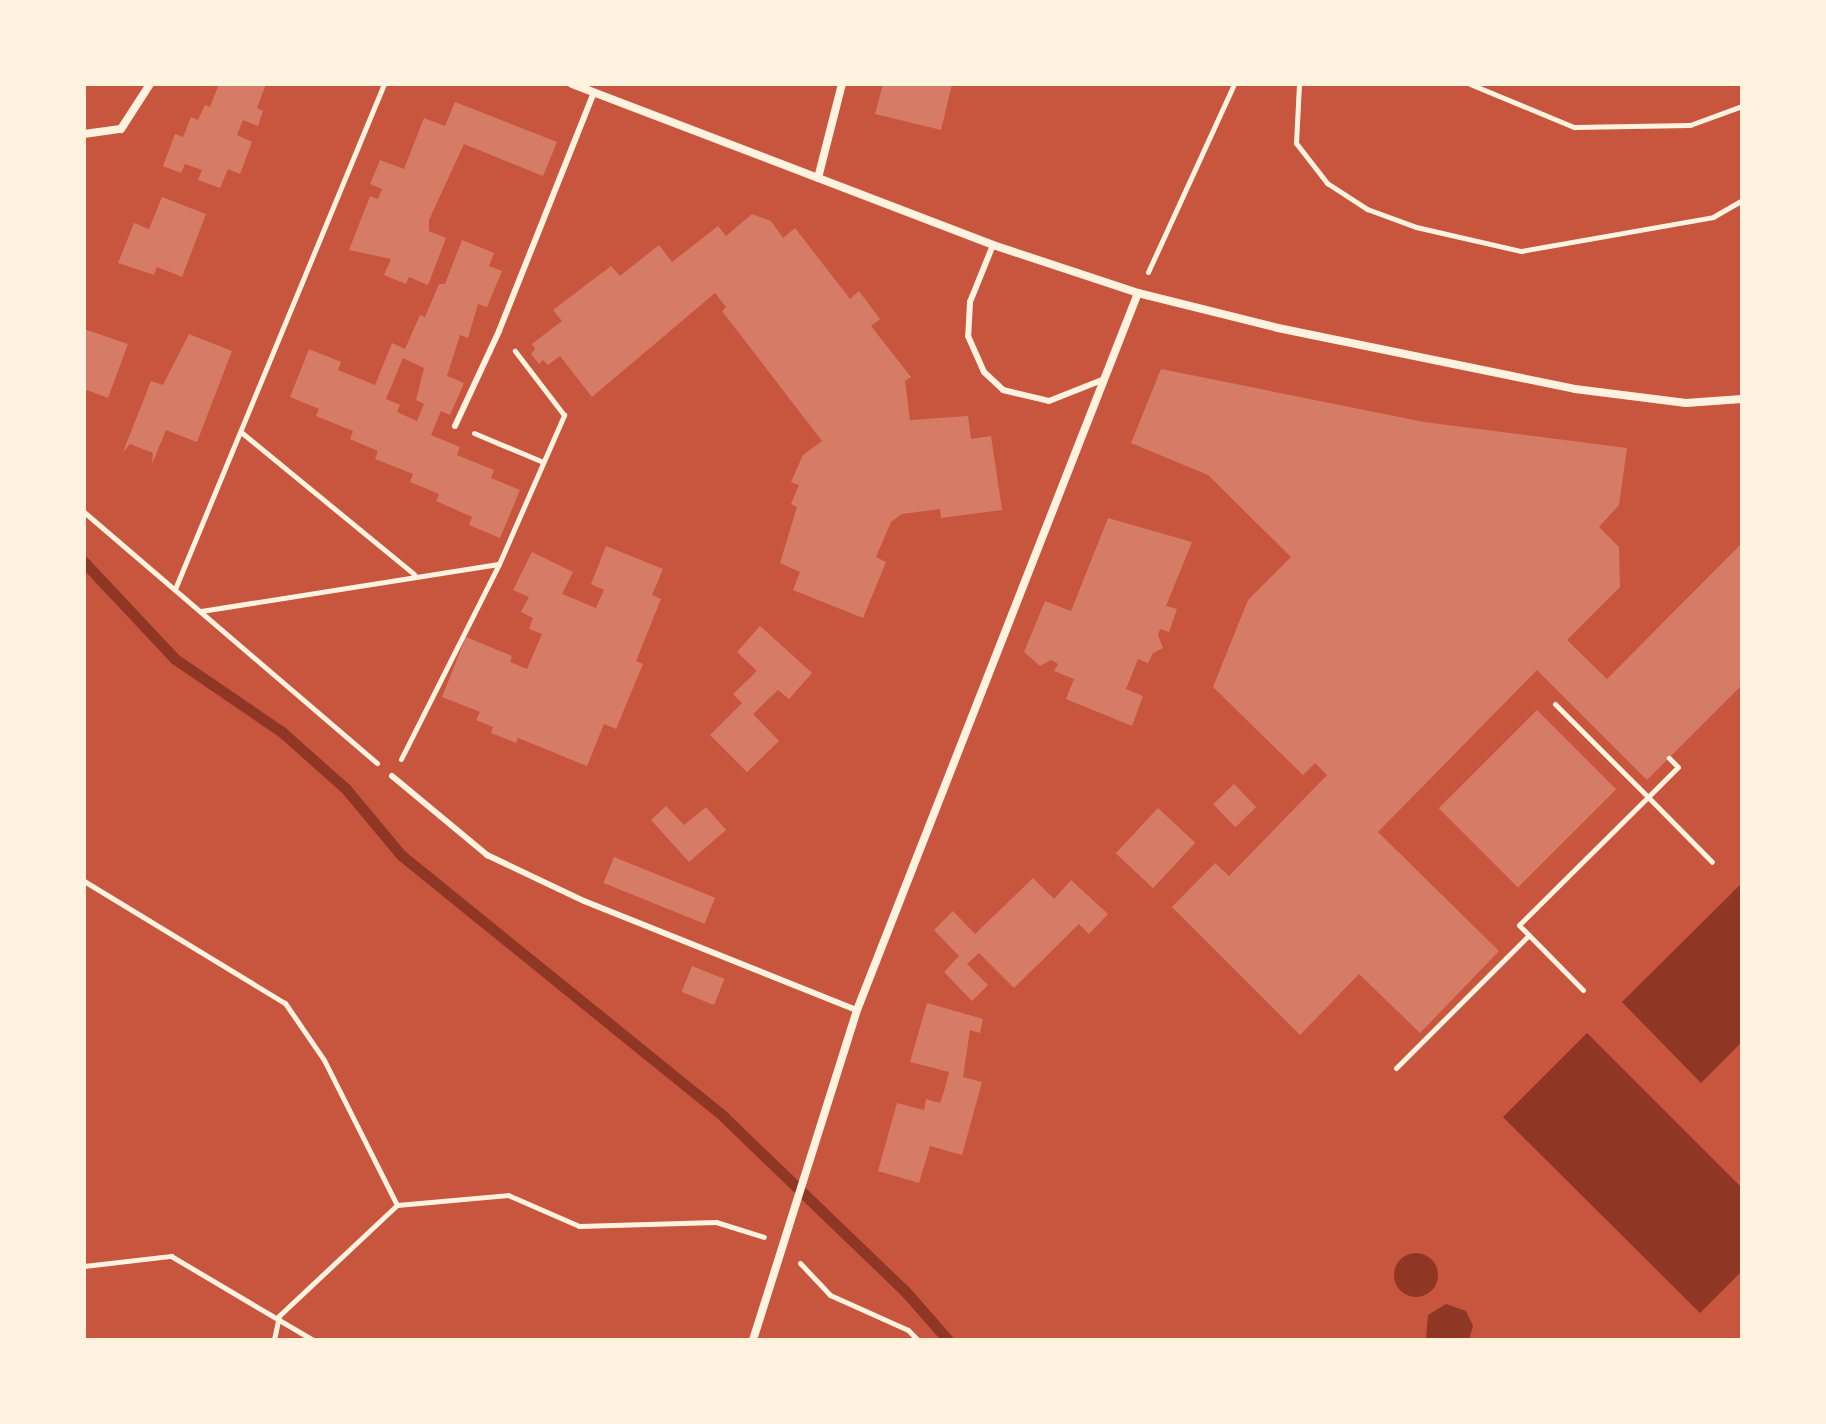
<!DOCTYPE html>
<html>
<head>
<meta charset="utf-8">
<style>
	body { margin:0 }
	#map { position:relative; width:1826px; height:1424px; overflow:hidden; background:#c8553d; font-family:"Fira Sans Condensed",sans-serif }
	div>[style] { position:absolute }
	.water>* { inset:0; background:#8f3625 }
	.round { border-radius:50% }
	.stream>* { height:11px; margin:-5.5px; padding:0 5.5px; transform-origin:5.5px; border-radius:5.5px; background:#8f3625 }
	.building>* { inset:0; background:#d67c66; transform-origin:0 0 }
	.path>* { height:5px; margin:-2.5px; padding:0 2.5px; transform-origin:2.5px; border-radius:2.5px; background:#fff3e0 }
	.service>* { height:6px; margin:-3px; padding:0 3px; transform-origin:3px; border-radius:3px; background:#fff3e0 }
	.minor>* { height:8px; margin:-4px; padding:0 4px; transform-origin:4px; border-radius:4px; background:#fff3e0 }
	span { translate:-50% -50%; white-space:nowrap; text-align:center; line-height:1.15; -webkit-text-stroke:8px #fff3e0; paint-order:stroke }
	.frame { position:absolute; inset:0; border:86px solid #fff3e0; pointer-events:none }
</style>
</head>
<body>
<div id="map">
	<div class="water">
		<div style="clip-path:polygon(1742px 883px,1742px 1042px,1701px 1083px,1622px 1002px)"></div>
		<div style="clip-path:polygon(1587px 1033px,1742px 1188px,1742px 1271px,1700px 1313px,1503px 1117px)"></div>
		<div class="round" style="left:1394px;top:1253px;width:44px;height:44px"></div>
		<div style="clip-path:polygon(1446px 1304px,1466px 1311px,1473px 1326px,1469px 1340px,1426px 1339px,1428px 1315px)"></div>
	</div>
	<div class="stream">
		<div style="left:84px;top:562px;width:133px;rotate:46.8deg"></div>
		<div style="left:175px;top:659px;width:130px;rotate:34.3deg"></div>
		<div style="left:282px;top:732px;width:86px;rotate:41.7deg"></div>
		<div style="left:346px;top:789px;width:86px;rotate:50.2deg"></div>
		<div style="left:401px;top:855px;width:416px;rotate:39deg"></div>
		<div style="left:724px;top:1117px;width:251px;rotate:43.9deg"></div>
		<div style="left:905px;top:1291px;width:65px;rotate:48.7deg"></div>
	</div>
	<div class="building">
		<div style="clip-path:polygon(219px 84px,266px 84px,257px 108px,263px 111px,258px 126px,243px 120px,237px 135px,252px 142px,240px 174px,228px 169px,220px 188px,198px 180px,202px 170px,185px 164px,181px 173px,163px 166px,175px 134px,183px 137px,191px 117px,198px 120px,205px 105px,210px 107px)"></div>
		<div style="clip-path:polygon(883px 84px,952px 84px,941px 130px,875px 114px)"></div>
		<div style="clip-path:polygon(455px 102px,557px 142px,543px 176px,464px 144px,429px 220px,429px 231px,446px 238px,428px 285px,409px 277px,406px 284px,384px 275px,391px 259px,349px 250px,370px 196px,378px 199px,382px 189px,370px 184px,380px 160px,404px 169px,424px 118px,445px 126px)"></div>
		<div style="clip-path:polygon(162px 197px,206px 214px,182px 277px,157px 267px,154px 275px,118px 263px,134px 223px,149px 229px)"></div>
		<div style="clip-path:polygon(752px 214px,771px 221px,783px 238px,795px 228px,850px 299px,859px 291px,880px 319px,871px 326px,911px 377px,905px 381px,910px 420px,968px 416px,971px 439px,991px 436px,1002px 510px,941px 518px,940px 509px,902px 514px,891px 522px,876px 557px,886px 562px,863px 618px,793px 590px,800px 572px,780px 563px,797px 507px,791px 504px,799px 485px,791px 482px,803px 455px,822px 441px,722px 311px,726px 307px,715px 293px,592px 397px,560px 356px,548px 365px,543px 360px,539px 364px,531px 354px,535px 349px,532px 344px,562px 321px,553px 310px,611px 266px,620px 276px,659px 245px,672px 262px,718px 226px,726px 236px)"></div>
		<div style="clip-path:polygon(evenodd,462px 240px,494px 253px,489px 266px,502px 271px,487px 307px,478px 304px,468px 338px,460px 335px,447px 376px,464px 383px,450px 415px,441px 411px,431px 435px,460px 447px,457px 455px,494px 470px,491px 478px,520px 490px,500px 538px,469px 525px,472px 517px,436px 501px,439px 494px,410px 482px,413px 474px,375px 459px,378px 451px,350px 439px,353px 431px,316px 416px,319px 409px,290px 397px,309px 349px,341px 362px,338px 370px,375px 385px,392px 343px,405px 349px,420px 315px,425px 317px,439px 284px,445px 284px,462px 240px,403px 358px,424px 368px,416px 400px,424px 404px,417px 421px,397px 412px,400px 405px,386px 399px,403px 358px)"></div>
		<div style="clip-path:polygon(84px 329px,128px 344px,108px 398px,87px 390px,84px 396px)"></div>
		<div style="clip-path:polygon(189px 334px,232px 351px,197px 442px,166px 430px,152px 464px,153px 453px,130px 444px,123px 452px,151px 381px,163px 385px)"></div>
		<div style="clip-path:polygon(1161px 369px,1424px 422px,1627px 448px,1619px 505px,1599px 527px,1619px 547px,1620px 587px,1567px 640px,1607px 679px,1742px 543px,1742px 685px,1647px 780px,1537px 670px,1378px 832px,1499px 951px,1420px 1033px,1359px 974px,1300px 1035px,1172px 907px,1215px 863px,1229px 876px,1327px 775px,1315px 763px,1303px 775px,1213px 687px,1248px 600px,1291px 557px,1208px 475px,1131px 443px)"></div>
		<div style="clip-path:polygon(1108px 518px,1192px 542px,1166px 606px,1177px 609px,1169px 632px,1160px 629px,1158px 635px,1163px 648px,1153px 653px,1148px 663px,1138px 659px,1126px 689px,1143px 696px,1132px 726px,1066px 699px,1074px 679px,1054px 671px,1058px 664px,1051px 660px,1040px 666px,1024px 652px,1045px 601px,1071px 611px)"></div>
		<div style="clip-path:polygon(606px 546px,663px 569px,652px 595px,661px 599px,636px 661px,643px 664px,616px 729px,604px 724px,587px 766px,518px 738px,516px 743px,491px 733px,493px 727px,476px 720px,480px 712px,442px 697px,466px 637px,512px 656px,510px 662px,527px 669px,542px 634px,529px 629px,533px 618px,521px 612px,529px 597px,513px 590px,532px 552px,573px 572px,562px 594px,596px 608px,604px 590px,591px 584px)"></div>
		<div style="clip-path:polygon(760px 626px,812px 673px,789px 699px,778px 690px,753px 714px,779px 741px,747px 772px,710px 735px,742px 703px,733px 694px,757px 671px,737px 652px)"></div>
		<div style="left:1537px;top:710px;width:112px;height:139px;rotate:45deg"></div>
		<div style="left:1234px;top:784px;width:32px;height:29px;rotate:46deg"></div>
		<div style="clip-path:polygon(666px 806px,684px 825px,706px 807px,726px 830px,689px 862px,651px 820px)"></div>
		<div style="left:1158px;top:808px;width:51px;height:62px;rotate:43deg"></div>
		<div style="left:614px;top:857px;width:109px;height:28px;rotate:22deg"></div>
		<div style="clip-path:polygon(1033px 878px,1054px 899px,1071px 880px,1108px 914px,1089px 934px,1079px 924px,1014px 988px,979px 953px,967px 964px,988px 985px,972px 1001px,944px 972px,959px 956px,934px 930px,953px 911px,975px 934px)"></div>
		<div style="left:692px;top:966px;width:35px;height:28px;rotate:22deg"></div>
		<div style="clip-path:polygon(927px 1003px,983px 1019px,980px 1033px,970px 1030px,963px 1077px,982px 1082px,962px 1155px,930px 1146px,919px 1183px,878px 1171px,897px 1103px,924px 1110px,926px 1099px,940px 1103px,945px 1088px,949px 1072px,910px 1062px)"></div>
	</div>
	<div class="path">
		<div style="left:1299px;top:84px;width:59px;rotate:92.9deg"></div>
		<div style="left:1296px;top:143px;width:51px;rotate:52.2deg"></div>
		<div style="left:1327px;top:183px;width:48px;rotate:33deg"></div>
		<div style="left:1367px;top:209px;width:52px;rotate:20.2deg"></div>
		<div style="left:1416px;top:227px;width:108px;rotate:12.9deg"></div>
		<div style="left:1521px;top:251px;width:195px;rotate:-10deg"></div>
		<div style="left:1713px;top:217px;width:34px;rotate:-30deg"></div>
		<div style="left:1470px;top:84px;width:113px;rotate:22.5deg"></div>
		<div style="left:1574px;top:127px;width:116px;rotate:-1deg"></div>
		<div style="left:1690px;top:125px;width:55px;rotate:-20.1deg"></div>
		<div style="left:1148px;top:272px;width:207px;rotate:-65.4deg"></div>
		<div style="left:241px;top:432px;width:224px;rotate:39.4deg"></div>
		<div style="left:474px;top:433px;width:75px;rotate:22.8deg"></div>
		<div style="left:84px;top:512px;width:386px;rotate:40.6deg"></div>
		<div style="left:175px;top:589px;width:547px;rotate:-67.52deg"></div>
		<div style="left:201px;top:611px;width:301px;rotate:-9deg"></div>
		<div style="left:1555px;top:704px;width:132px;rotate:45deg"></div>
		<div style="left:1648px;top:797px;width:42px;rotate:-45deg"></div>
		<div style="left:1678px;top:767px;width:13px;rotate:-135deg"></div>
		<div style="left:401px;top:759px;width:218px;rotate:-63.3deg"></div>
		<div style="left:499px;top:564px;width:163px;rotate:-66.4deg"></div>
		<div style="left:564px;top:415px;width:81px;rotate:-127.4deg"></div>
		<div style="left:84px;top:881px;width:235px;rotate:31.3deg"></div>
		<div style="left:285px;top:1003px;width:69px;rotate:55.6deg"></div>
		<div style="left:324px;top:1060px;width:162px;rotate:63.3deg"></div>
		<div style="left:397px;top:1205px;width:162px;rotate:136.8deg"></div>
		<div style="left:279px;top:1316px;width:25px;rotate:102deg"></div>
		<div style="left:1583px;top:990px;width:91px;rotate:-134.6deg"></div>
		<div style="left:1519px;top:925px;width:182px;rotate:-44.8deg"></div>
		<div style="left:1648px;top:797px;width:91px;rotate:45.4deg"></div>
		<div style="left:1396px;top:1068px;width:188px;rotate:-45deg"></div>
		<div style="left:397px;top:1205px;width:111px;rotate:-5.1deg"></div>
		<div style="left:508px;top:1195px;width:77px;rotate:23.6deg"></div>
		<div style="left:579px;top:1226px;width:137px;rotate:-1.7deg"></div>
		<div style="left:716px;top:1222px;width:50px;rotate:17.4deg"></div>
		<div style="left:800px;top:1263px;width:44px;rotate:46.8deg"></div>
		<div style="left:830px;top:1295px;width:85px;rotate:24.2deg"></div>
		<div style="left:908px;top:1330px;width:14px;rotate:45deg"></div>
		<div style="left:84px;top:1266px;width:88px;rotate:-6.6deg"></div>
		<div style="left:171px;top:1256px;width:165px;rotate:30.6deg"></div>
	</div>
	<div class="service">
		<div style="left:993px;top:245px;width:61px;rotate:112deg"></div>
		<div style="left:970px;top:302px;width:34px;rotate:93deg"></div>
		<div style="left:968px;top:336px;width:39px;rotate:66deg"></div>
		<div style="left:984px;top:372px;width:26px;rotate:43deg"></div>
		<div style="left:1003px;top:390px;width:47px;rotate:13.4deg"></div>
		<div style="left:1049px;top:401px;width:57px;rotate:-21.6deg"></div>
		<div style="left:455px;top:426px;width:105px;rotate:-65.1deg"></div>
		<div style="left:499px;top:331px;width:257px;rotate:-68.3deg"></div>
		<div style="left:392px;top:776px;width:124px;rotate:39.7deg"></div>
		<div style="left:487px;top:855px;width:107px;rotate:25.4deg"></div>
		<div style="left:584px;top:901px;width:294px;rotate:21.8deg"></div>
	</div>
	<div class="minor">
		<div style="left:572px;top:84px;width:451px;rotate:20.9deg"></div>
		<div style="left:993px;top:245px;width:153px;rotate:18.3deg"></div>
		<div style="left:1138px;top:293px;width:144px;rotate:14deg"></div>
		<div style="left:1278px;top:328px;width:303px;rotate:11.6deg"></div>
		<div style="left:1575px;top:389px;width:112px;rotate:7.2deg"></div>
		<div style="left:1686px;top:403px;width:56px;rotate:-4.1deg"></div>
		<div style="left:84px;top:134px;width:37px;rotate:-8deg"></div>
		<div style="left:121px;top:129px;width:54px;rotate:-57.2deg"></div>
		<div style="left:818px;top:178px;width:97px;rotate:-75.7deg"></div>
		<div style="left:753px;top:1340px;width:346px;rotate:-72.5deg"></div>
		<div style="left:857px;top:1010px;width:770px;rotate:-68.6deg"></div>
	</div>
	<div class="frame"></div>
</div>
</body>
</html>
